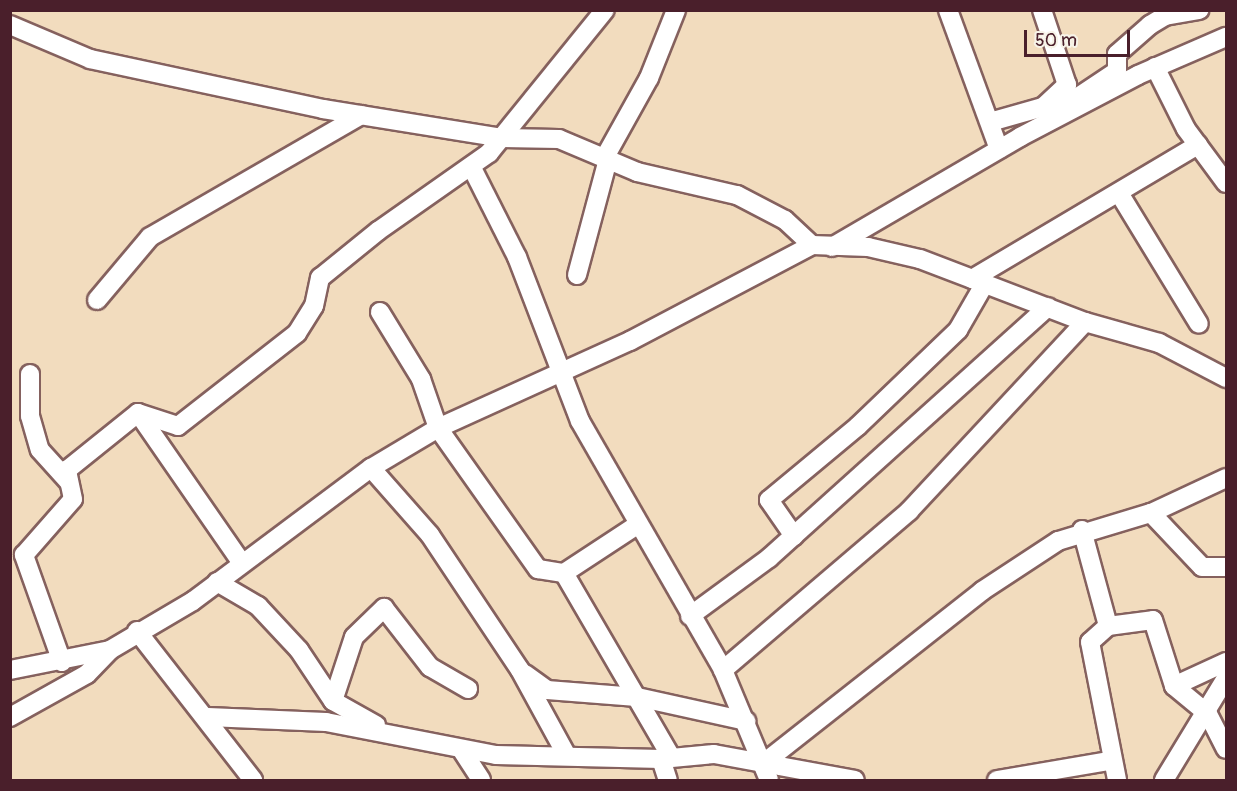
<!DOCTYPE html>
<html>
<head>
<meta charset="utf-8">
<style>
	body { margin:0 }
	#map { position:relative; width:1237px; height:791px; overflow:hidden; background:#f2dcbe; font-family:Pangolin,sans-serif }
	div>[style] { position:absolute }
	.roads { filter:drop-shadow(2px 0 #85615e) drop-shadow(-2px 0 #85615e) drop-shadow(0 2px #85615e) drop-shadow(0 -2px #85615e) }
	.minor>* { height:18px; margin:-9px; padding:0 9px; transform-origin:9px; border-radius:9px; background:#fff }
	span { translate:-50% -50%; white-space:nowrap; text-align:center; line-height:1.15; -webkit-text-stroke:4.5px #f7f3e8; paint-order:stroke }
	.frame { position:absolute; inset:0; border:12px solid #4a1f2b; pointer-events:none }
	.scale { position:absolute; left:1024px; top:30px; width:106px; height:27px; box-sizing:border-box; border:3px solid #4a1f2b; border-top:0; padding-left:8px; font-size:18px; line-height:21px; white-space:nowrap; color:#4a1f2b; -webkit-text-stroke:4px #f7f3e8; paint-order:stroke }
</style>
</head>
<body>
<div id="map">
	<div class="roads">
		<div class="minor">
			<div style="left:948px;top:10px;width:148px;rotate:69.9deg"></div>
			<div style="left:10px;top:25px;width:87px;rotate:23deg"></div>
			<div style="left:90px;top:59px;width:238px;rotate:12.1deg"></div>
			<div style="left:323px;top:109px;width:181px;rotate:9.2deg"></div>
			<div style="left:502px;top:138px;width:57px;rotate:1deg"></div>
			<div style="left:559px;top:139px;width:85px;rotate:22.9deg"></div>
			<div style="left:637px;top:172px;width:103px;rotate:13deg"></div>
			<div style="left:737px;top:195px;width:54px;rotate:27.5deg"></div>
			<div style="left:785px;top:220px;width:37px;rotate:43deg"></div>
			<div style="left:1155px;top:67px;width:69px;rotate:63.4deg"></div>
			<div style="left:1186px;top:129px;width:67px;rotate:53.5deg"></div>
			<div style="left:1043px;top:107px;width:33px;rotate:-14deg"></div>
			<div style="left:1075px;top:99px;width:50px;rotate:-33.7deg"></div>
			<div style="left:1117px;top:71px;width:17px;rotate:-90deg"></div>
			<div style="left:1117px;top:54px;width:44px;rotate:-41.3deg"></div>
			<div style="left:1150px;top:25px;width:17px;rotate:-31deg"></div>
			<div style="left:1165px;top:16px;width:35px;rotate:-10deg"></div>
			<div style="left:990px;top:122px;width:55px;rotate:-15.8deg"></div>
			<div style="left:1043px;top:107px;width:33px;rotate:-43deg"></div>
			<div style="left:1067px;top:85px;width:79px;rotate:-108.4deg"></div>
			<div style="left:605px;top:157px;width:90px;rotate:-60.9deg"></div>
			<div style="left:649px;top:78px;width:73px;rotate:-68.3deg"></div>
			<div style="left:472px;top:168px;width:100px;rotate:63.2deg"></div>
			<div style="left:517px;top:257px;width:176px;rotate:69deg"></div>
			<div style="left:580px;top:421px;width:287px;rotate:60.1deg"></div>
			<div style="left:723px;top:670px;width:119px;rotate:67.3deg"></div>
			<div style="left:1119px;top:193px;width:153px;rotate:58.6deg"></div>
			<div style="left:832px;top:247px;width:218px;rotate:-30.3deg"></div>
			<div style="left:1020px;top:137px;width:133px;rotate:-27.7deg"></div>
			<div style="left:1138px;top:75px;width:96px;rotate:-23.4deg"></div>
			<div style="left:577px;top:275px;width:120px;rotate:-75deg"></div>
			<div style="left:972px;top:279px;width:263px;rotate:-30.7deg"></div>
			<div style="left:97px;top:300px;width:82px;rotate:-49.9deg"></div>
			<div style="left:150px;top:237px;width:244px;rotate:-30deg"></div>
			<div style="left:380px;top:312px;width:79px;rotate:58.5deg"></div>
			<div style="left:421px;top:379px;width:52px;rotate:70.9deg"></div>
			<div style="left:438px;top:428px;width:173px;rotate:54.7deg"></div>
			<div style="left:538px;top:569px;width:26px;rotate:9deg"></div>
			<div style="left:564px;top:573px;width:213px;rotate:59.8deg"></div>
			<div style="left:30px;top:374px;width:42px;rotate:90deg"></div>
			<div style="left:30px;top:416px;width:35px;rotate:74deg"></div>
			<div style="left:40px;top:450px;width:43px;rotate:47.8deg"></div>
			<div style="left:138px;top:413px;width:181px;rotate:55.3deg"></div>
			<div style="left:371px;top:468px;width:89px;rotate:48.6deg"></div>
			<div style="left:430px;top:535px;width:162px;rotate:56.3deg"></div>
			<div style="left:520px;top:670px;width:98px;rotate:61.3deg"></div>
			<div style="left:1151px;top:513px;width:74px;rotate:46.6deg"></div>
			<div style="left:1202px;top:567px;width:24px"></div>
			<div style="left:1082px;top:530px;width:99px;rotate:74.8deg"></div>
			<div style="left:1108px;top:626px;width:45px;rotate:-7.6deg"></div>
			<div style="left:1153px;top:620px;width:69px;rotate:72.3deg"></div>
			<div style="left:1174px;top:686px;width:44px;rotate:39.5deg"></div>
			<div style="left:1208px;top:714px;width:39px;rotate:63deg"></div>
			<div style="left:794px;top:536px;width:44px;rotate:-124.8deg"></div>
			<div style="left:769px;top:500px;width:116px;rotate:-39.7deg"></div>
			<div style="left:858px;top:426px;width:139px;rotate:-43.8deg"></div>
			<div style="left:958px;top:330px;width:54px;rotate:-60.1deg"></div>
			<div style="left:564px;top:573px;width:87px;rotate:-33.3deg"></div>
			<div style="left:217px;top:582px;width:48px;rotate:30.3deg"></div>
			<div style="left:258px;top:606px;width:60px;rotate:47deg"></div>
			<div style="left:299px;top:650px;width:61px;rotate:56.3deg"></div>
			<div style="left:690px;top:616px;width:98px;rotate:-36.3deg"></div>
			<div style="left:769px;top:558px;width:375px;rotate:-42deg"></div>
			<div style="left:1108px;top:626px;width:24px;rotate:138deg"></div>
			<div style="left:1090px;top:642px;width:141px;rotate:78.9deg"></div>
			<div style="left:137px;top:631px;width:189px;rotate:52.1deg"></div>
			<div style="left:62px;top:662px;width:114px;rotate:-109.6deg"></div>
			<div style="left:24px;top:555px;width:74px;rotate:-48.8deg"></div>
			<div style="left:73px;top:499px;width:30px;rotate:-102deg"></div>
			<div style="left:67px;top:470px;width:91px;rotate:-38.8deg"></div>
			<div style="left:138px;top:413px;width:42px;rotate:18deg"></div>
			<div style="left:178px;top:426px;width:151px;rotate:-38deg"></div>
			<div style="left:297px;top:333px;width:32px;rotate:-58deg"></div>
			<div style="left:314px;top:306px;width:29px;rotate:-78deg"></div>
			<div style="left:320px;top:278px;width:75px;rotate:-39deg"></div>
			<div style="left:378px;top:231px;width:136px;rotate:-35.1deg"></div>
			<div style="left:489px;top:153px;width:184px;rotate:-51deg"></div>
			<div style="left:10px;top:670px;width:102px;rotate:-11.3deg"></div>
			<div style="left:110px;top:650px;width:96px;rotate:-30.6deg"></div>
			<div style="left:193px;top:601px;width:222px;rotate:-36.8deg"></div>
			<div style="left:371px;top:468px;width:78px;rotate:-30.8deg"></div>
			<div style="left:438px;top:428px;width:211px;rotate:-24.4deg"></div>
			<div style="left:630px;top:341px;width:206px;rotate:-27.8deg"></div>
			<div style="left:812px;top:245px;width:56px;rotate:2deg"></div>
			<div style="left:868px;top:247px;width:53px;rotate:13deg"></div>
			<div style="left:920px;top:259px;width:177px;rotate:20.9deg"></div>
			<div style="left:1085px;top:322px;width:77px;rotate:15.8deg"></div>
			<div style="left:1159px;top:343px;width:76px;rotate:27.6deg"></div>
			<div style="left:723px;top:670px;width:245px;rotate:-40.5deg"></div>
			<div style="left:909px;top:511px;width:258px;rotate:-47deg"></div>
			<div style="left:525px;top:674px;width:27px;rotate:36deg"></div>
			<div style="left:547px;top:690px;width:90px;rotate:4.4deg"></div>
			<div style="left:637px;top:697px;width:112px;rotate:12.4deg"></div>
			<div style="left:1174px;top:686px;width:57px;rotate:-24.8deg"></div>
			<div style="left:10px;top:717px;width:88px;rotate:-29.2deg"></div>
			<div style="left:87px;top:674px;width:33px;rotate:-46deg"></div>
			<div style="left:208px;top:717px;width:118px;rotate:2.4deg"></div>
			<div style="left:326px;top:722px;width:173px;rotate:11deg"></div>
			<div style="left:496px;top:755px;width:165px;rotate:1.4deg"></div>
			<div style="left:661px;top:759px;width:53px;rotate:-5.4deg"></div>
			<div style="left:714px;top:754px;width:143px;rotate:10.4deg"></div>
			<div style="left:376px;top:725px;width:49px;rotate:-150.8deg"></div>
			<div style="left:333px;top:701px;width:67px;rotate:-71.8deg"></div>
			<div style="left:354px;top:637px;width:42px;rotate:-44deg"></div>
			<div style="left:384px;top:608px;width:75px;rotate:52.1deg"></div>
			<div style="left:430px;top:667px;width:44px;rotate:30.1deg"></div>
			<div style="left:463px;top:752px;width:33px;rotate:57deg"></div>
			<div style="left:661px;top:759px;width:22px;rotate:72deg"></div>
			<div style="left:765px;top:762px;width:276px;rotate:-38.2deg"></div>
			<div style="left:982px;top:591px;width:91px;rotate:-33.3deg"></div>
			<div style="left:1058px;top:541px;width:97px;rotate:-16.8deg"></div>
			<div style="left:1151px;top:513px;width:83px;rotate:-25deg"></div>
			<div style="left:997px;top:780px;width:114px;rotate:-9.6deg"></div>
			<div style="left:1164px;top:780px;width:119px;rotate:-58.7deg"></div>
		</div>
	</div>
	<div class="frame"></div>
	<div class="scale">50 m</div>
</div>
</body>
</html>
